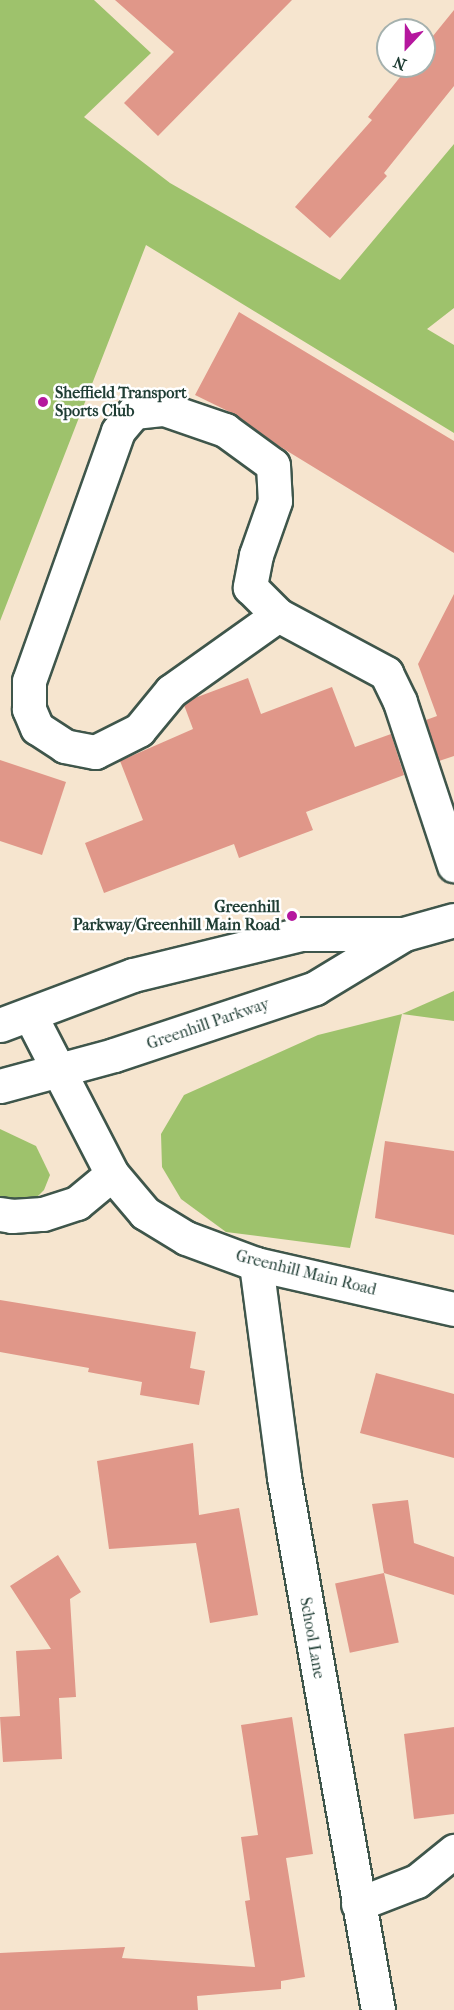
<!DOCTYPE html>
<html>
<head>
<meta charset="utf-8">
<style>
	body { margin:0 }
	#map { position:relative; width:454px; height:2010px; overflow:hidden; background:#f6e5cf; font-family:"IM FELL French Canon",serif }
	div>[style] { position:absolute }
	.green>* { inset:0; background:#9ec26c }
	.building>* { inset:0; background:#e09789; transform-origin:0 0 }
	.roads { filter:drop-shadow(2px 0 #3f564b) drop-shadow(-2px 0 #3f564b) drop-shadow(0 2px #3f564b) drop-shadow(0 -2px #3f564b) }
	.minor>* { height:33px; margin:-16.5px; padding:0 16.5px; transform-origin:16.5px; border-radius:16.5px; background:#fff }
	.major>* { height:33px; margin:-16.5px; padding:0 16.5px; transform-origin:16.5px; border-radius:16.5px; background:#fff }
	.dots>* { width:16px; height:16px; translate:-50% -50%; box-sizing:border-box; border:3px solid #fff; border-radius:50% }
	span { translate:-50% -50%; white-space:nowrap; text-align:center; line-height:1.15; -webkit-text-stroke:5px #fff; paint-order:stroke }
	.poi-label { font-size:16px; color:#1f3d34; font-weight:700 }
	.left { translate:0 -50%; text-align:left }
	.right { translate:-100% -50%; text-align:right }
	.street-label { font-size:16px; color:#1f3d34 }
	.north { position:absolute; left:376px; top:18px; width:60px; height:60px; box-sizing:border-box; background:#fff; border:2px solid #a5b1ae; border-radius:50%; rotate:202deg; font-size:16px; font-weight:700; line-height:24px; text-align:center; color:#1f3d34 }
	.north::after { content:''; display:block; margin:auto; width:21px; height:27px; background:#b5179e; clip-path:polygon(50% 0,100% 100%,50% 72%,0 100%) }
</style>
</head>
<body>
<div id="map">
	<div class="green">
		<div style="clip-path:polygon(0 0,94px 0,151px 53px,84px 117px,170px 183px,340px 280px,454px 144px,454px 308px,427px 329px,454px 345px,454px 433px,146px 245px,0 621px)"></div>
		<div style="clip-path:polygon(454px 991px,454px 1021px,402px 1014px,350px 1248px,226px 1232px,181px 1199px,162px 1167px,161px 1134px,184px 1095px,318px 1035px,402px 1014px)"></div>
		<div style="clip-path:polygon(0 1129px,36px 1146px,50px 1175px,44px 1190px,28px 1206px,0 1201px)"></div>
	</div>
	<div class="building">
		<div style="clip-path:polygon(115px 0,292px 0,158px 136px,124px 103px,174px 52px)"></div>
		<div style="clip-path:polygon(454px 10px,454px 86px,384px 173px,387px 176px,330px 238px,295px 207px,372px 120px,368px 117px,409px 66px,424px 66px,424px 47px)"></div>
		<div style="clip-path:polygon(239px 312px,454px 441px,454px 553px,279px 446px,236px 415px,195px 395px)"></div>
		<div style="clip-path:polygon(454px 594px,454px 756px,439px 761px,426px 720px,437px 716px,418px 664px)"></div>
		<div style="clip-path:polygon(248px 678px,261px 714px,332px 687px,355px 747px,391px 734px,404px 775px,306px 812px,313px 830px,239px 858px,234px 844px,104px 893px,85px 843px,143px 820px,120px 761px,193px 729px,184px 705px,192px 699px)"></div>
		<div style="clip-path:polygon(0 760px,66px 782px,42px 855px,0 841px)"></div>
		<div style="clip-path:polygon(385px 1141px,454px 1151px,454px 1235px,375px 1218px)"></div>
		<div style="clip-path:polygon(0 1300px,196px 1332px,190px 1368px,205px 1371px,199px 1405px,140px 1395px,142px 1382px,88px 1372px,89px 1368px,0 1352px)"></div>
		<div style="clip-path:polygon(376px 1373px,454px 1394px,454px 1458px,360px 1433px)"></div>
		<div style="clip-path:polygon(193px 1443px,199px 1515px,239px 1508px,258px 1615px,210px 1623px,196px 1543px,109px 1549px,97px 1461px)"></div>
		<div style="clip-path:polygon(408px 1500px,414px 1543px,454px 1557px,454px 1595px,384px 1573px,372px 1504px)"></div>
		<div style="clip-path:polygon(58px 1555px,81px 1592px,70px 1599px,76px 1697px,59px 1698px,62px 1759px,3px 1762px,0 1717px,20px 1716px,16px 1651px,51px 1649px,10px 1586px)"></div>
		<div style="left:384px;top:1573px;width:71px;height:50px;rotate:78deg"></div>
		<div style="clip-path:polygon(292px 1717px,313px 1854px,286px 1858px,305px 1977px,281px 1981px,281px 1989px,197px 1996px,198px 2010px,0 2010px,0 1953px,125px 1947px,122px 1958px,255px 1967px,245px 1901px,250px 1900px,241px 1837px,258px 1835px,241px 1725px)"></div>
		<div style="clip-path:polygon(454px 1727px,454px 1814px,414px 1819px,404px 1734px)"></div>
	</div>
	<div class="roads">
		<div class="minor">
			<div style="left:278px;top:615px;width:131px;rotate:144.6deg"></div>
			<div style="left:171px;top:691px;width:50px;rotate:129.4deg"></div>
			<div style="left:139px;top:730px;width:49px;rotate:153.4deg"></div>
			<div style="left:95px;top:752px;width:31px;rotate:-169deg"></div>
			<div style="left:65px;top:746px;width:33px;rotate:-147deg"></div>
			<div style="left:37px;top:728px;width:21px;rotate:-113deg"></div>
			<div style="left:29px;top:709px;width:28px;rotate:-90deg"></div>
			<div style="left:29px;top:681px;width:265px;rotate:-70.4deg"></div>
			<div style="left:118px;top:431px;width:25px;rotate:-50deg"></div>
			<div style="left:134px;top:412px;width:30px;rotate:-6deg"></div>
			<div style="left:164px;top:409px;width:65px;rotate:19deg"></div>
			<div style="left:225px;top:430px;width:59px;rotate:36.1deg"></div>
			<div style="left:273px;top:465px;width:36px;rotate:87deg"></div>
			<div style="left:275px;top:501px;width:57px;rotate:109.4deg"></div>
			<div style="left:256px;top:555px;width:33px;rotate:101deg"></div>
			<div style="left:250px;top:587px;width:40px;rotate:45deg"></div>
			<div style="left:278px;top:615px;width:123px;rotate:28.2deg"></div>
			<div style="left:386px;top:673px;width:32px;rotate:64deg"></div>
			<div style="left:400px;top:702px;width:172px;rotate:71.7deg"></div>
			<div style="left:30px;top:1015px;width:179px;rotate:62.7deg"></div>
			<div style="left:112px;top:1174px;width:51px;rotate:49.8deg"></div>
			<div style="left:145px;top:1213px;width:48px;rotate:31.4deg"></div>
			<div style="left:186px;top:1238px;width:75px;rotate:20.4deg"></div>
			<div style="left:256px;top:1264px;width:203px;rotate:12.8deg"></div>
			<div style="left:0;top:1214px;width:12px;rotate:9deg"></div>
			<div style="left:12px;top:1216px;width:31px;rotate:-4deg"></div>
			<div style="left:43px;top:1214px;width:36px;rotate:-18deg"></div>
			<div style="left:77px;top:1203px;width:45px;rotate:-39.6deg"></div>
			<div style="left:256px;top:1264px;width:215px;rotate:82.5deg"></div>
			<div style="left:284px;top:1477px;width:541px;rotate:80deg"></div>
			<div style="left:358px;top:1904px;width:63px;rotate:-21.3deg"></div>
			<div style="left:417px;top:1881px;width:48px;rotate:-39deg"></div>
		</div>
		<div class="major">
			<div style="left:0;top:1025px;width:142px;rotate:-20.6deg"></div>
			<div style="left:133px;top:975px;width:173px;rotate:-13.7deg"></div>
			<div style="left:301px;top:934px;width:103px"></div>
			<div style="left:0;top:1086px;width:118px;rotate:-15.2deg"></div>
			<div style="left:114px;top:1055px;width:212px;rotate:-18.4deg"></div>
			<div style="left:315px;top:988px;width:104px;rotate:-31.2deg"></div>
			<div style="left:404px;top:934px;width:52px;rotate:-15.6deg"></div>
		</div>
	</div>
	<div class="dots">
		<div style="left:43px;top:402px;background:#b5179e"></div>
		<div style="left:292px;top:916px;background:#b5179e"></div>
	</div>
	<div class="poi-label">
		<span class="left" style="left:55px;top:402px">Sheffield Transport<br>Sports Club</span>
		<span class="right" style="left:280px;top:916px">Greenhill<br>Parkway/Greenhill Main Road</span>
	</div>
	<div class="street-label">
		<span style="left:208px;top:1024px;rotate:-19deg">Greenhill Parkway</span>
		<span style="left:306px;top:1273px;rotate:14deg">Greenhill Main Road</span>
		<span style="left:312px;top:1638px;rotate:80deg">School Lane</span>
	</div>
	<div class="north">N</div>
</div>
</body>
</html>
